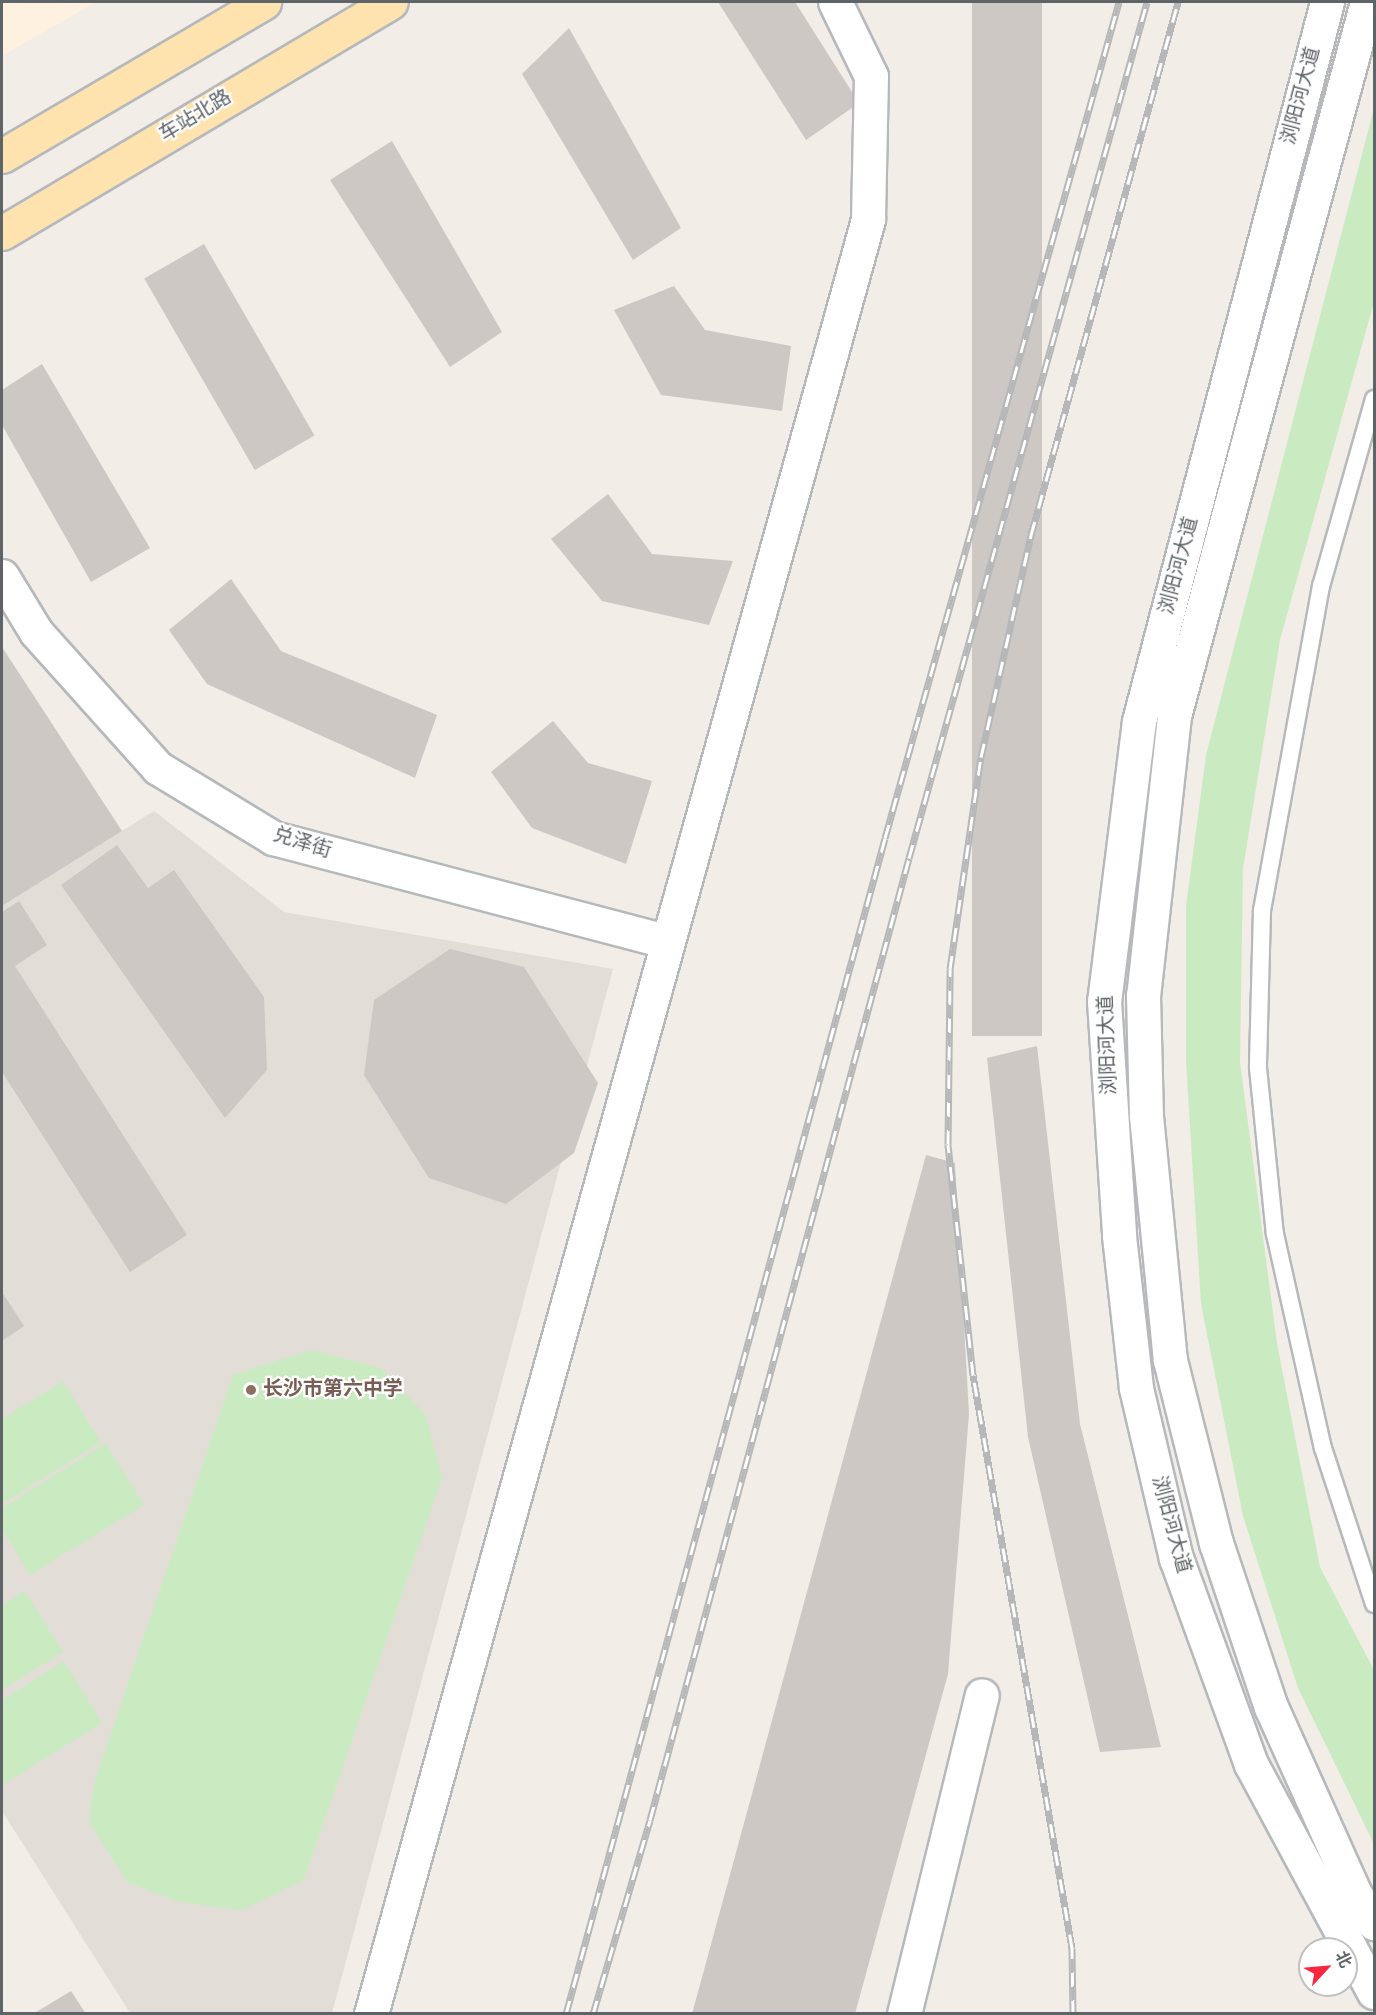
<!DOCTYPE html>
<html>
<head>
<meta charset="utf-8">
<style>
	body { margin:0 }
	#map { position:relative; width:1376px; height:2015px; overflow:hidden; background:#f2ede7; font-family:Overpass,"Noto Sans SC",sans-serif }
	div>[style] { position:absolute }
	.commercial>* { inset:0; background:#fff1df }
	.education>* { inset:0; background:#e2ddd6 }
	.green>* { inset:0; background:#caebc2 }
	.building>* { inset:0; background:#cdc8c4; transform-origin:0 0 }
	.roads { filter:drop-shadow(2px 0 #b5b9bc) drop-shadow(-2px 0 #b5b9bc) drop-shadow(0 2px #b5b9bc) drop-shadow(0 -2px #b5b9bc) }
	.service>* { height:16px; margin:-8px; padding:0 8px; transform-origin:8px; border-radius:8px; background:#fff }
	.minor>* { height:33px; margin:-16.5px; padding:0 16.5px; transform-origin:16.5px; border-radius:16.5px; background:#fff }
	.secondary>* { height:33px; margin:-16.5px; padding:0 16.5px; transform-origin:16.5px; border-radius:16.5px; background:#fff }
	.primary>* { height:33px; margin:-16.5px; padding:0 16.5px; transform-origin:16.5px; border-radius:16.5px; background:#ffe3af }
	.rail>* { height:7px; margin-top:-3.5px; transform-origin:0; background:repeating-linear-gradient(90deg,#fff 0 14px,#b6b7b8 0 28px); box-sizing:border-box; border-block:2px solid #b6b7b8 }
	.dots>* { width:16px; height:16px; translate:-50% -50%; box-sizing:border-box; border:3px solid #fff; border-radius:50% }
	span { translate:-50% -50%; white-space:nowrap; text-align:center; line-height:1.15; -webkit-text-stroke:4.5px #fff; paint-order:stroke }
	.street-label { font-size:20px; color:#5e6569 }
	.education-label { font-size:20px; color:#785e54; font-weight:700 }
	.left { translate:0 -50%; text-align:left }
	.frame { position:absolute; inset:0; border:3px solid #5e6569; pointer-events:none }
	.north { position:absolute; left:1298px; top:1937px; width:60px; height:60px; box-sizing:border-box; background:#fff; border:2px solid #bfc1c3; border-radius:50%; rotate:64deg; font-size:16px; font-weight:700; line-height:24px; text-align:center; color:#5e6569 }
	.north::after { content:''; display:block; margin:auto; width:21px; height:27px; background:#f9263f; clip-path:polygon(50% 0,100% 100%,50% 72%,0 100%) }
</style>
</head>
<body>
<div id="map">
	<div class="commercial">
		<div style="clip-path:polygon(2px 2px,96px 2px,2px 56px)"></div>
	</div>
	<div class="education">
		<div style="clip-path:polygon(154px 811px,284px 912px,613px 969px,332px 2013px,130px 2013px,2px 1811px,2px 906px)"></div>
	</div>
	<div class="green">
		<div style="clip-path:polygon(1374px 108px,1374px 302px,1280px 640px,1243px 869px,1240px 1062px,1277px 1343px,1320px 1567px,1374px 1670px,1374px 1844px,1298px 1688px,1243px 1516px,1201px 1304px,1186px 1062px,1186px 906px,1206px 755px)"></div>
		<div style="clip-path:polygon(311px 1350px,381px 1368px,426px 1415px,442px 1478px,304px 1880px,242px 1910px,180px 1902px,127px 1882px,89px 1822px,94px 1783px,233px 1375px)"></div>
		<div style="clip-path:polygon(63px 1381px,101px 1442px,2px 1504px,2px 1419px)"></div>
		<div style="clip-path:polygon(106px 1443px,144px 1505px,30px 1575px,2px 1529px,2px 1508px)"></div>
		<div style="clip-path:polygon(25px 1591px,63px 1652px,2px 1690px,2px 1605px)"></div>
		<div style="clip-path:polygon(64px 1661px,102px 1723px,2px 1785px,2px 1700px)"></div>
	</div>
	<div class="building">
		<div style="clip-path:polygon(718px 2px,795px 2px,859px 103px,806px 140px)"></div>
		<div style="left:972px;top:2px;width:70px;height:1034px"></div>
		<div style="clip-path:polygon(569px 28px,681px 228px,633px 260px,522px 74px)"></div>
		<div style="clip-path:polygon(392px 141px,502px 332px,450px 367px,330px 180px)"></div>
		<div style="left:204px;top:244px;width:221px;height:69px;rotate:60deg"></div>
		<div style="clip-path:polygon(674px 286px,705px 330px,791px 346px,782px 411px,661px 395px,614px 310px)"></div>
		<div style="clip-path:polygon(42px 364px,150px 548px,91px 582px,2px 425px,2px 390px)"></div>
		<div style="clip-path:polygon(608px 494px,652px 554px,733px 561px,709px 625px,602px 601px,551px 539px)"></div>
		<div style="clip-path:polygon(231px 579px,281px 651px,437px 715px,415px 778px,207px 684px,169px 630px)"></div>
		<div style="clip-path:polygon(2px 647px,122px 831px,2px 906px)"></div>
		<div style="clip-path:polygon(553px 721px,588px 763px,652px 781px,626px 864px,532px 828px,491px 772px)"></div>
		<div style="clip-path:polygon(117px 845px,148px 888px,174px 870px,264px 997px,267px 1070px,225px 1118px,61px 885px)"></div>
		<div style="clip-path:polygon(19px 901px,47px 945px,15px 966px,187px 1235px,130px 1272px,2px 1072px,2px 912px)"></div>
		<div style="clip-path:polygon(450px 949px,524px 967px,598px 1083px,574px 1153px,506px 1204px,429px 1178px,364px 1075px,374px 1000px)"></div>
		<div style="clip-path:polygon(1037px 1046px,1080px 1424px,1161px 1747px,1100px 1752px,1028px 1437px,987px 1058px)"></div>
		<div style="clip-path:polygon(926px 1155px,955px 1163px,969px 1414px,948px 1674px,855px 2014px,692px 2014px)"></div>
		<div style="clip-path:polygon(2px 1292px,24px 1326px,2px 1341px)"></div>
		<div style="clip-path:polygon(71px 1991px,86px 2014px,33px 2014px)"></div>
	</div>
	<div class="roads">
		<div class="service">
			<div style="left:1374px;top:399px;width:194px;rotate:105.8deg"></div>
			<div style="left:1321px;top:586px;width:330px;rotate:100.3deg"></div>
			<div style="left:1262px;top:911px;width:157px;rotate:91.5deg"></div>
			<div style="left:1258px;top:1068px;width:167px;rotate:84.2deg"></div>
			<div style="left:1275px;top:1234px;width:219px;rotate:77.4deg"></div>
			<div style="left:1323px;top:1448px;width:164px;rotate:71.9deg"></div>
		</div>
		<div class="minor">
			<div style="left:2px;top:576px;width:66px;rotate:58.7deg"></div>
			<div style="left:36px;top:632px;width:183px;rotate:48.1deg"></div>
			<div style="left:158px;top:768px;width:135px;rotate:31.3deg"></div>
			<div style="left:273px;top:838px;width:406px;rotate:14.7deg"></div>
			<div style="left:371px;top:2014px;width:1863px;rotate:-74.52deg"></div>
			<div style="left:868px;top:219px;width:143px;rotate:-88.8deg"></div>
			<div style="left:871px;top:76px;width:82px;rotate:-115.9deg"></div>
			<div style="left:904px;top:2014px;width:328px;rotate:-76.3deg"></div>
		</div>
		<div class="secondary">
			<div style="left:1327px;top:2px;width:743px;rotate:104.65deg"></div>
			<div style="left:1139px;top:721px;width:282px;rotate:97.1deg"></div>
			<div style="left:1104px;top:1001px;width:235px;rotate:86.3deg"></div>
			<div style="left:1119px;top:1236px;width:153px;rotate:83.6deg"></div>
			<div style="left:1136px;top:1388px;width:175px;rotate:76.8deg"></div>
			<div style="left:1176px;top:1558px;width:219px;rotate:70deg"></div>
			<div style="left:1251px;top:1764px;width:259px;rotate:61.7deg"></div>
			<div style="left:1367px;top:2px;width:740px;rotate:105.13deg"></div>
			<div style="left:1174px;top:716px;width:281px;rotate:96.3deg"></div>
			<div style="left:1143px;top:995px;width:121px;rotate:88.6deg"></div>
			<div style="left:1146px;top:1116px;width:245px;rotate:84.4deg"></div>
			<div style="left:1170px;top:1360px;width:189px;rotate:75.9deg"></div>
			<div style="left:1216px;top:1543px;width:173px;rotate:71.5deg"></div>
			<div style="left:1271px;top:1707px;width:205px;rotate:65.8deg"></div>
			<div style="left:1355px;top:1894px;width:35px;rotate:57deg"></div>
		</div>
		<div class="primary">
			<div style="left:2px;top:156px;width:304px;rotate:-30.4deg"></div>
			<div style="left:2px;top:233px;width:452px;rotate:-30.7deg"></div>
		</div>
	</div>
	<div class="rail">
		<div style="left:566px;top:2014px;width:1218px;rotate:-74.82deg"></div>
		<div style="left:885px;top:838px;width:868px;rotate:-74.36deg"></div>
		<div style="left:593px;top:2014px;width:202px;rotate:-73.6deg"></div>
		<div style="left:650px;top:1820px;width:996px;rotate:-74.93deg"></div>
		<div style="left:909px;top:858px;width:888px;rotate:-74.46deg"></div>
		<div style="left:1073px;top:2014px;width:66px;rotate:-90.9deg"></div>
		<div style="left:1072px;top:1948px;width:581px;rotate:-99.8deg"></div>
		<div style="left:973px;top:1375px;width:232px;rotate:-96.2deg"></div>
		<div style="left:948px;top:1144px;width:175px;rotate:-89.3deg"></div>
		<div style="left:950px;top:969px;width:214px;rotate:-81.7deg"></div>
		<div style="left:981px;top:757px;width:228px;rotate:-77.3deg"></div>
		<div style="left:1031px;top:535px;width:553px;rotate:-74.58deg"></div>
	</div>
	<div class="dots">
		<div style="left:251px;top:1390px;background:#8d6e63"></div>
	</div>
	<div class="street-label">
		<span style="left:1302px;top:96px;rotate:-75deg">浏阳河大道</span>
		<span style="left:196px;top:117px;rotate:-31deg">车站北路</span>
		<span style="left:1180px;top:566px;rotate:-75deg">浏阳河大道</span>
		<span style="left:302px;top:844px;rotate:17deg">兑泽街</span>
		<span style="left:1109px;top:1045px;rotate:-92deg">浏阳河大道</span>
		<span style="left:1170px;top:1525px;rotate:75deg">浏阳河大道</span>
	</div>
	<div class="education-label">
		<span class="left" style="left:263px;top:1390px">长沙市第六中学</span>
	</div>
	<div class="frame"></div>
	<div class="north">北</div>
</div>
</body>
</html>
